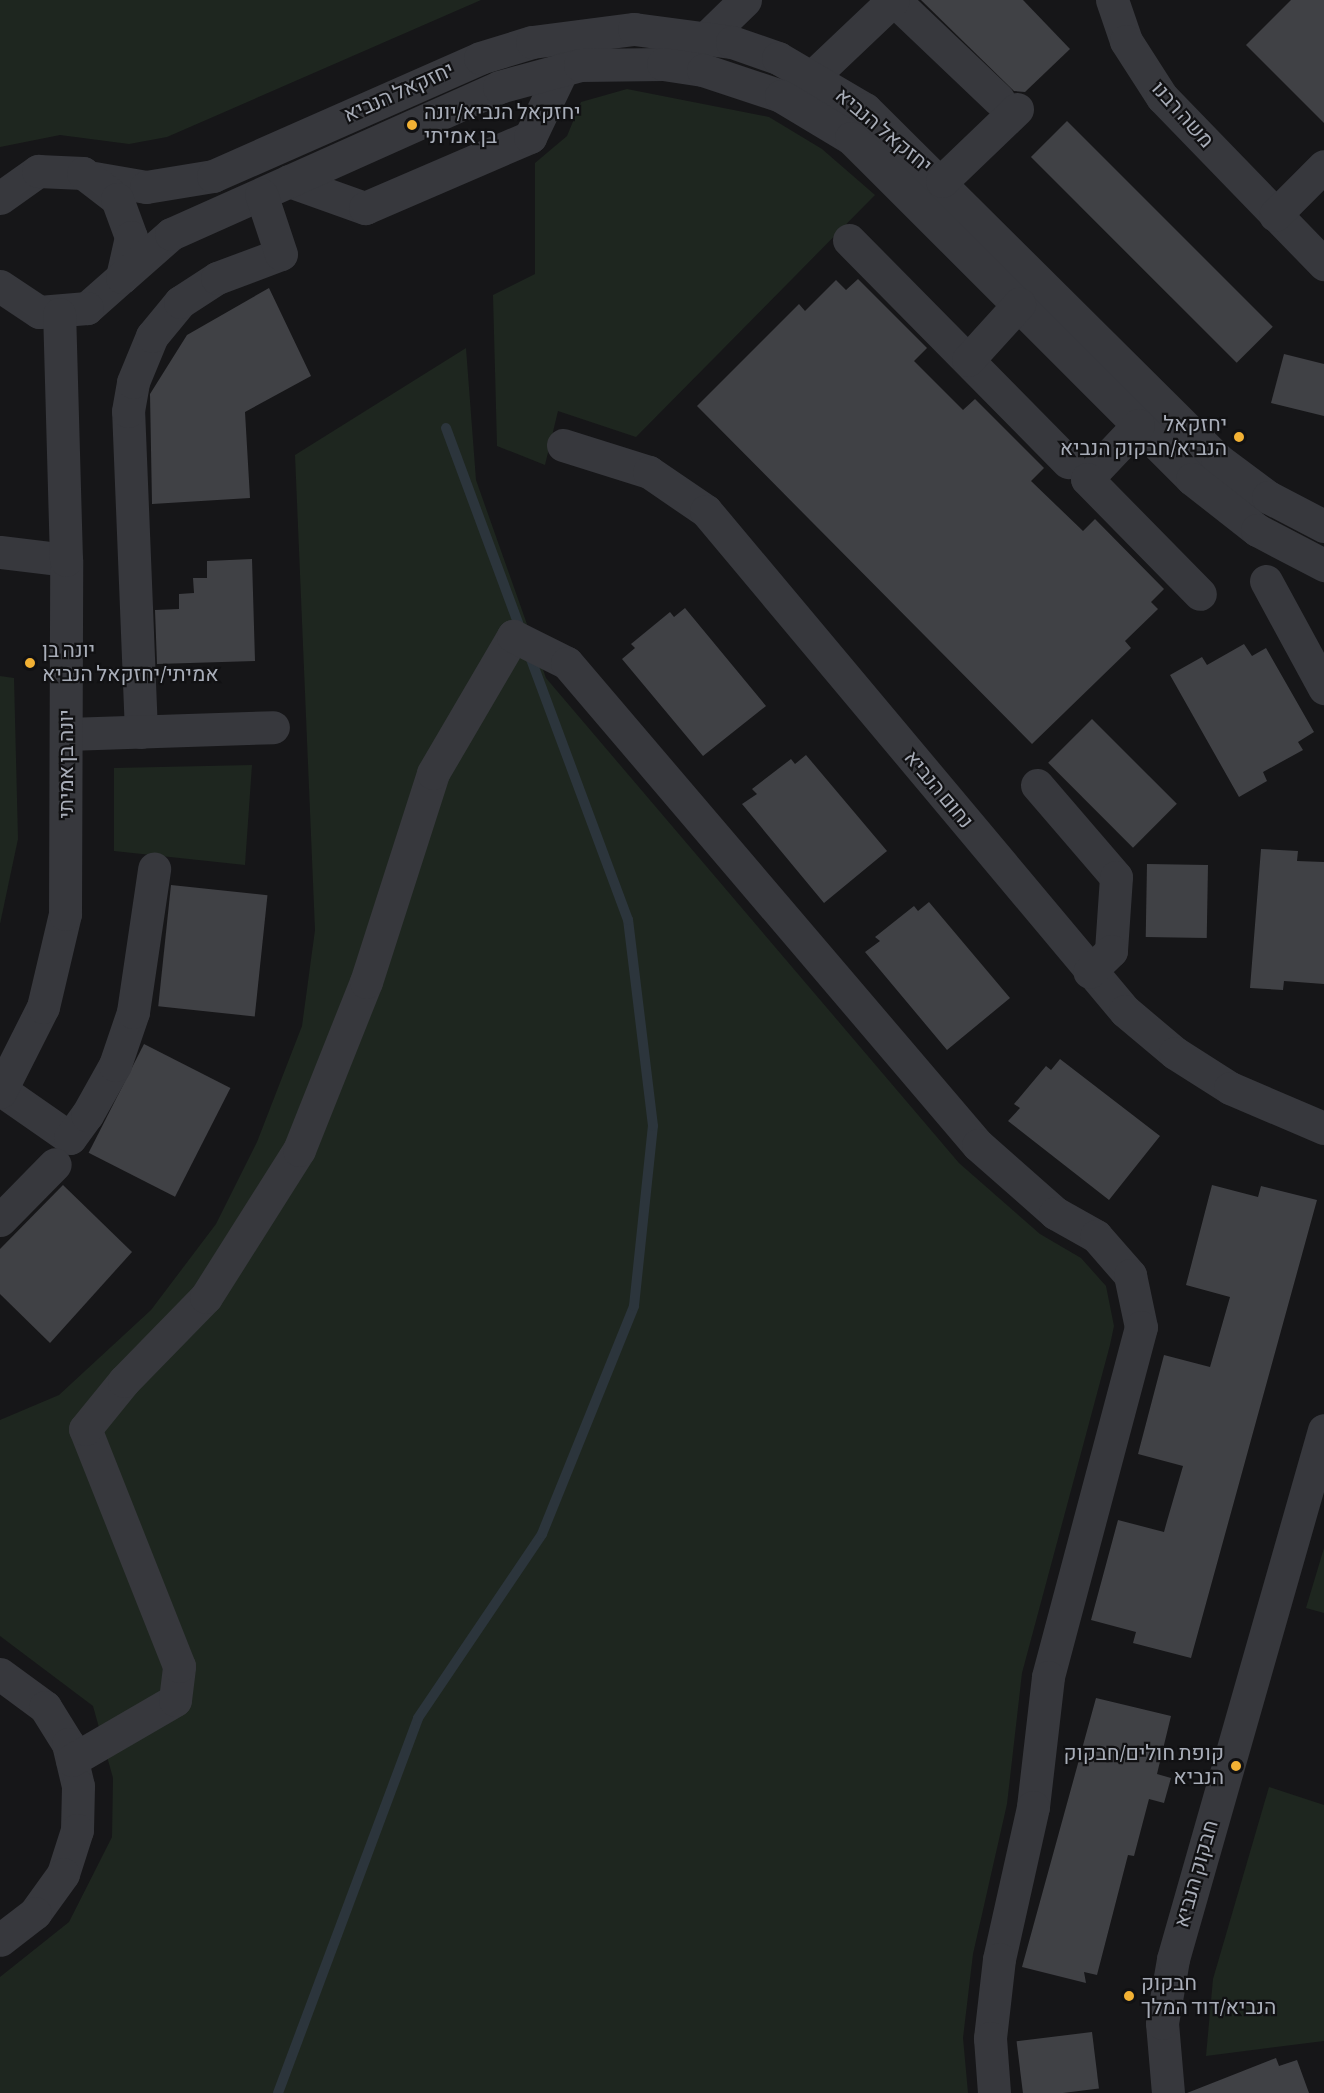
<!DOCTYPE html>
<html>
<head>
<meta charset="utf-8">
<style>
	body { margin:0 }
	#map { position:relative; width:1324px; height:2093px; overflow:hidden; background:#161618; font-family:"Alegreya Sans",Heebo,sans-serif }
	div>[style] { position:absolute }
	.green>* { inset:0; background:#1e261f }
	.stream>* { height:10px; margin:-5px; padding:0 5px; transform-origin:5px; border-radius:5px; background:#2c353c }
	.building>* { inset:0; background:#404145; transform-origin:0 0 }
	.minor>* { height:33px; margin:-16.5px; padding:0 16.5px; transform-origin:16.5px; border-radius:16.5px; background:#37383d }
	.dots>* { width:16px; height:16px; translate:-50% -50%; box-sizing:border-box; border:3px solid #111113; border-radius:50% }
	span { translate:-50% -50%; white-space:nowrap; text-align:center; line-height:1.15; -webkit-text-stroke:4.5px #111113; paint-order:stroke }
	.street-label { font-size:21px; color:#a8adb8 }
	.poi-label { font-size:21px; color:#a8adb8 }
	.left { translate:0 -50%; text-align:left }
	.right { translate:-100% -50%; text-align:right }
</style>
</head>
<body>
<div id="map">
	<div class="green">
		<div style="clip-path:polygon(0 0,481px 0,167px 137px,129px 144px,60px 135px,0 147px)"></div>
		<div style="clip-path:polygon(627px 89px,769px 117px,822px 149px,875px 195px,636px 437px,558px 411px,545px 465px,497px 446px,493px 295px,535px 274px,535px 163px,567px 136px,581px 102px)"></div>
		<div style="clip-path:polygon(466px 348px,476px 480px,546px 678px,959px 1163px,1040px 1234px,1081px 1258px,1106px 1286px,1114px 1326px,1110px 1345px,1022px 1673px,1007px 1804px,973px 1954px,963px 2038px,968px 2093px,0 2093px,0 1977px,69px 1922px,112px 1837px,113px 1778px,93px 1706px,0 1636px,0 1420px,59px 1395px,151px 1310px,216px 1224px,257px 1142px,302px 1026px,315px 930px,295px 455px)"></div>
		<div style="clip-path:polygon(0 676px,14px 678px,18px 839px,0 924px)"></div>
		<div style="clip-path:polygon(252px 765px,245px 865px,114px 851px,114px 768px)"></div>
		<div style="clip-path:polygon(1324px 1548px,1324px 1613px,1306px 1608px)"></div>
		<div style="clip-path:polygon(1269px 1787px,1324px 1805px,1324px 2041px,1206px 2056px,1213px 1979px)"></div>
	</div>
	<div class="stream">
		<div style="left:446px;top:428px;width:220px;rotate:69.7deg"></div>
		<div style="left:278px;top:2093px;width:400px;rotate:-69.5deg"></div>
		<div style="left:418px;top:1718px;width:222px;rotate:-56deg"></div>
		<div style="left:542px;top:1534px;width:246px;rotate:-68deg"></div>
		<div style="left:634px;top:1306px;width:181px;rotate:-84deg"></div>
		<div style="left:653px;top:1126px;width:208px;rotate:-96.9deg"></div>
		<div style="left:628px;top:920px;width:287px;rotate:-110.4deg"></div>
	</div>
	<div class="building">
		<div style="clip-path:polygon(921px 0,1023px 0,1070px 49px,1025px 92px,1014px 91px)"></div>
		<div style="clip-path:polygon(1291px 0,1324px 0,1324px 123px,1246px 45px)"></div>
		<div style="left:1067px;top:121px;width:291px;height:51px;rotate:45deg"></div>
		<div style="clip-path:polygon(858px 279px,927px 348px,914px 361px,963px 410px,975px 399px,1044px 468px,1031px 481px,1083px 531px,1095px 519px,1164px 589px,1151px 602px,1158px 609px,1125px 641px,1131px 648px,1032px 744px,697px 406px,799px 304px,805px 311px,836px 280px,846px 290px)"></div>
		<div style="clip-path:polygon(269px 288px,311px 376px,245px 412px,250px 498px,152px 504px,150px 394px,187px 335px)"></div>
		<div style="clip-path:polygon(1284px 354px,1324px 364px,1324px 416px,1271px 403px)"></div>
		<div style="clip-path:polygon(252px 559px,255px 661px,157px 664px,155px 610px,179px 609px,179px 594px,194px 593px,193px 578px,207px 578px,207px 561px)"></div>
		<div style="clip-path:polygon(685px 608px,766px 706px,703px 756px,622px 659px,635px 648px,631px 644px,670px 612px,674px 617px)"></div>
		<div style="clip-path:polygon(1244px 644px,1252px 656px,1266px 648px,1314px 732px,1298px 742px,1303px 750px,1263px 772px,1267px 781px,1239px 797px,1170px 675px,1202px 657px,1207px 665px)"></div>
		<div style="left:1092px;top:719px;width:120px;height:62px;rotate:45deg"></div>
		<div style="clip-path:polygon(806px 755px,887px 851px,824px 903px,742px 804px,757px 794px,752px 789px,791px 759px,795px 764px)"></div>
		<div style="clip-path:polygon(1261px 849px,1298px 851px,1297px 861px,1324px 862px,1324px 984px,1284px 981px,1283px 990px,1250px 988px)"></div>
		<div style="left:1147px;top:864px;width:61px;height:73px;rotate:1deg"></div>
		<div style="left:171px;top:885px;width:97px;height:122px;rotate:6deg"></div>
		<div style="clip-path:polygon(929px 902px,1010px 998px,947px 1050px,865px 952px,880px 941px,875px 937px,914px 906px,918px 911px)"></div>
		<div style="left:144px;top:1044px;width:97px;height:122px;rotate:27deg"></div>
		<div style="clip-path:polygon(1060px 1059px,1160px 1136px,1109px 1200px,1008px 1121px,1020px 1108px,1014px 1104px,1046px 1066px,1051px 1070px)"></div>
		<div style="clip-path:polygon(63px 1185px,132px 1252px,50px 1343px,0 1294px,0 1249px)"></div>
		<div style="clip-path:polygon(1212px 1185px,1258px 1197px,1261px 1186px,1317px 1200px,1191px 1658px,1133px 1643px,1136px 1632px,1091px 1620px,1118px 1520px,1164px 1532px,1167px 1521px,1183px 1466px,1138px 1454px,1164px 1355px,1210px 1367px,1230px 1297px,1186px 1285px)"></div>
		<div style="clip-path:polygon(1096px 1698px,1171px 1716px,1157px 1774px,1171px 1778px,1164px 1803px,1149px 1799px,1134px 1856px,1128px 1855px,1097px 1975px,1084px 1972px,1086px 1983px,1022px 1967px)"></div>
		<div style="left:1092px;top:2032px;width:57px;height:76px;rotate:83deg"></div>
		<div style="clip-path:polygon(1276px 2058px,1279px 2066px,1297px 2060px,1309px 2093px,1187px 2093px)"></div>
	</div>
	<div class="minor">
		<div style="left:894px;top:0;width:144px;rotate:43.6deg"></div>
		<div style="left:1112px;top:0;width:43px;rotate:71.1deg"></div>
		<div style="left:1126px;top:41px;width:67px;rotate:57.3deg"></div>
		<div style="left:1162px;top:97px;width:233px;rotate:45.9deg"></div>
		<div style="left:707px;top:37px;width:53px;rotate:-44.2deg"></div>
		<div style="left:813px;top:76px;width:110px;rotate:-43.5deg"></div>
		<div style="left:94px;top:178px;width:53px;rotate:9.8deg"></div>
		<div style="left:146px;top:187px;width:68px;rotate:-9.3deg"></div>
		<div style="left:213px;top:176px;width:292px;rotate:-23.8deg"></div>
		<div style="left:480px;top:58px;width:54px;rotate:-17.1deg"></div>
		<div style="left:532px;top:42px;width:103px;rotate:-7.3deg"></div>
		<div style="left:634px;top:29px;width:99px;rotate:7.6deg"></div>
		<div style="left:732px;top:42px;width:49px;rotate:19.2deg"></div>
		<div style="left:778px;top:58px;width:101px;rotate:30.4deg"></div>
		<div style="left:865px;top:109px;width:496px;rotate:44.8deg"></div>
		<div style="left:1217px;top:459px;width:64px;rotate:36.7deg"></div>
		<div style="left:1268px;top:497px;width:63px;rotate:27.4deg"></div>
		<div style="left:289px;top:181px;width:81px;rotate:19.6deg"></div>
		<div style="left:365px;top:208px;width:180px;rotate:-23.3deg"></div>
		<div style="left:530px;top:137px;width:76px;rotate:-64.4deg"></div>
		<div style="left:942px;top:181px;width:104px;rotate:-43.8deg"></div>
		<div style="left:0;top:198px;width:47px;rotate:-35.4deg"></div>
		<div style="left:38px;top:171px;width:45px;rotate:2.5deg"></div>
		<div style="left:83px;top:173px;width:43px;rotate:37.4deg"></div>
		<div style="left:117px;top:199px;width:40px;rotate:69.8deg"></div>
		<div style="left:131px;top:237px;width:41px;rotate:102.7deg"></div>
		<div style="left:122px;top:277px;width:47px;rotate:138.5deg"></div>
		<div style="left:87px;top:308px;width:48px;rotate:175.2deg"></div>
		<div style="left:39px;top:312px;width:47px;rotate:-146.3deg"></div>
		<div style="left:1275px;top:215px;width:69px;rotate:-45deg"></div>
		<div style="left:849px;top:240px;width:312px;rotate:45.4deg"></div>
		<div style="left:122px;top:277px;width:65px;rotate:-41.3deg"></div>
		<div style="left:171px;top:234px;width:359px;rotate:-24.1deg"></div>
		<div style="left:499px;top:87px;width:84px;rotate:-15.2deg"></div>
		<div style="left:580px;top:65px;width:83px;rotate:-0.7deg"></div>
		<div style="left:663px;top:64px;width:40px;rotate:8.5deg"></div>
		<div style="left:703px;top:70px;width:82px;rotate:18.4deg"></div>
		<div style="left:781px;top:96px;width:82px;rotate:31deg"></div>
		<div style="left:851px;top:138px;width:482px;rotate:45deg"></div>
		<div style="left:1192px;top:479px;width:83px;rotate:38.1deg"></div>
		<div style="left:1257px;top:530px;width:76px;rotate:27.6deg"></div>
		<div style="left:968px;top:360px;width:76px;rotate:-47.7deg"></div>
		<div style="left:1138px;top:425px;width:74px;rotate:133.4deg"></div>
		<div style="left:1087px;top:479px;width:161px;rotate:45.5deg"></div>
		<div style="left:563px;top:445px;width:90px;rotate:17.4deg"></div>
		<div style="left:649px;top:472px;width:69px;rotate:34.4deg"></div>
		<div style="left:706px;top:511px;width:652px;rotate:50.04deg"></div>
		<div style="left:1125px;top:1011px;width:65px;rotate:40deg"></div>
		<div style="left:1175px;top:1053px;width:65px;rotate:32.5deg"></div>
		<div style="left:1230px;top:1088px;width:102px;rotate:23.1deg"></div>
		<div style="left:0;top:552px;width:66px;rotate:6.9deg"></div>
		<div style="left:1266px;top:581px;width:122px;rotate:61.5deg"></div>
		<div style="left:141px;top:732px;width:321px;rotate:-92.3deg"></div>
		<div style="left:128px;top:411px;width:29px;rotate:-80deg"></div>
		<div style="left:133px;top:382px;width:50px;rotate:-67.6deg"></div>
		<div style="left:152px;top:336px;width:44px;rotate:-50.5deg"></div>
		<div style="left:180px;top:302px;width:44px;rotate:-33deg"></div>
		<div style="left:217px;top:278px;width:68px;rotate:-20.6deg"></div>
		<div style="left:281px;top:254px;width:63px;rotate:-108.4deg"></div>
		<div style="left:67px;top:734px;width:206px;rotate:-1.9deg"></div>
		<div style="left:1037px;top:785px;width:121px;rotate:49.3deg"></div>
		<div style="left:1116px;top:877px;width:74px;rotate:93.9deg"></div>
		<div style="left:1111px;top:951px;width:30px;rotate:136deg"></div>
		<div style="left:1px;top:1090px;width:84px;rotate:34.8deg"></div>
		<div style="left:70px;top:1138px;width:29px;rotate:-54deg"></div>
		<div style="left:87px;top:1115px;width:57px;rotate:-60.8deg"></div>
		<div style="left:115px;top:1065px;width:56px;rotate:-71.2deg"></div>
		<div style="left:133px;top:1012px;width:145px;rotate:-81.6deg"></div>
		<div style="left:0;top:1092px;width:95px;rotate:-63.2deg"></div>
		<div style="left:43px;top:1007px;width:96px;rotate:-76.7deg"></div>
		<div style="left:65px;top:914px;width:354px;rotate:-89.8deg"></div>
		<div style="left:66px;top:560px;width:246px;rotate:-91.6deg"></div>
		<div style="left:0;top:1220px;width:78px;rotate:-45.5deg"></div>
		<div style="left:0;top:1674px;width:56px;rotate:36.3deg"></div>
		<div style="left:45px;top:1707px;width:44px;rotate:58.1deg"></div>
		<div style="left:68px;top:1744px;width:43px;rotate:76.6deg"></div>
		<div style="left:78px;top:1786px;width:44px;rotate:91.3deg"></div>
		<div style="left:77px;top:1830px;width:46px;rotate:107.7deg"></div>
		<div style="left:63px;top:1874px;width:48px;rotate:125.7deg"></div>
		<div style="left:35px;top:1913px;width:44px;rotate:142.4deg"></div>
		<div style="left:72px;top:1760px;width:119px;rotate:-30.2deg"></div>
		<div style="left:175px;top:1700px;width:34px;rotate:-83deg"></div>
		<div style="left:179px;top:1666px;width:255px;rotate:-111.6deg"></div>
		<div style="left:85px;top:1429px;width:62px;rotate:-50.9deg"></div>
		<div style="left:124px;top:1381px;width:117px;rotate:-45.7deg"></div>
		<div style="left:206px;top:1297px;width:174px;rotate:-57.7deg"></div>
		<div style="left:299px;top:1150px;width:181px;rotate:-68.3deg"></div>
		<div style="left:366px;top:982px;width:219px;rotate:-72.2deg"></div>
		<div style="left:433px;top:773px;width:159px;rotate:-59.7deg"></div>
		<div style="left:513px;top:636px;width:60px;rotate:26.6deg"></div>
		<div style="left:567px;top:663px;width:633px;rotate:49.55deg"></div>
		<div style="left:978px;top:1145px;width:103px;rotate:41.4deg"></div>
		<div style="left:1055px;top:1213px;width:47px;rotate:29.3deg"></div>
		<div style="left:1096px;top:1236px;width:52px;rotate:48.9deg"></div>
		<div style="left:1130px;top:1275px;width:53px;rotate:78.1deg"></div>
		<div style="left:1141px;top:1327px;width:362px;rotate:104.9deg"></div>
		<div style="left:1048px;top:1677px;width:131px;rotate:96.6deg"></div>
		<div style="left:1033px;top:1807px;width:156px;rotate:102.6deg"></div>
		<div style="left:999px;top:1959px;width:80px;rotate:96.5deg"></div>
		<div style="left:990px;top:2038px;width:55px;rotate:85.8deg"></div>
		<div style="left:1168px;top:2093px;width:70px;rotate:-94.9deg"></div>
		<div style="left:1162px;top:2023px;width:65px;rotate:-80.2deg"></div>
		<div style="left:1173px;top:1959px;width:550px;rotate:-74.07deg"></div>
	</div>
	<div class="dots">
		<div style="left:412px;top:125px;background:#f2b134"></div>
		<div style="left:1239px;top:437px;background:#f2b134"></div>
		<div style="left:30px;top:663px;background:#f2b134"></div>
		<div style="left:1236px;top:1766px;background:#f2b134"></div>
		<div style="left:1129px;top:1996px;background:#f2b134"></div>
	</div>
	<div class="street-label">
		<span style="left:399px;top:93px;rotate:-24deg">יחזקאל הנביא</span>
		<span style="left:1182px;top:115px;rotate:48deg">משה רבנו</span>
		<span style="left:883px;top:131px;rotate:40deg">יחזקאל הנביא</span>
		<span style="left:67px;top:764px;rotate:-90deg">יונה בן אמיתי</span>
		<span style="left:938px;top:790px;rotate:50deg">נחום הנביא</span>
		<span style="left:1197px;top:1874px;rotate:-74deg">חבקוק הנביא</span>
	</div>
	<div class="poi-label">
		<span class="left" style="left:424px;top:125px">יחזקאל הנביא/יונה<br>בן אמיתי</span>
		<span class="right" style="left:1227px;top:437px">יחזקאל<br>הנביא/חבקוק הנביא</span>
		<span class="left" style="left:42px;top:663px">יונה בן<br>אמיתי/יחזקאל הנביא</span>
		<span class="right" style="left:1224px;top:1766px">קופת חולים/חבקוק<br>הנביא</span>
		<span class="left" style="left:1141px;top:1996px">חבקוק<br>הנביא/דוד המלך</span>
	</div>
</div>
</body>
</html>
